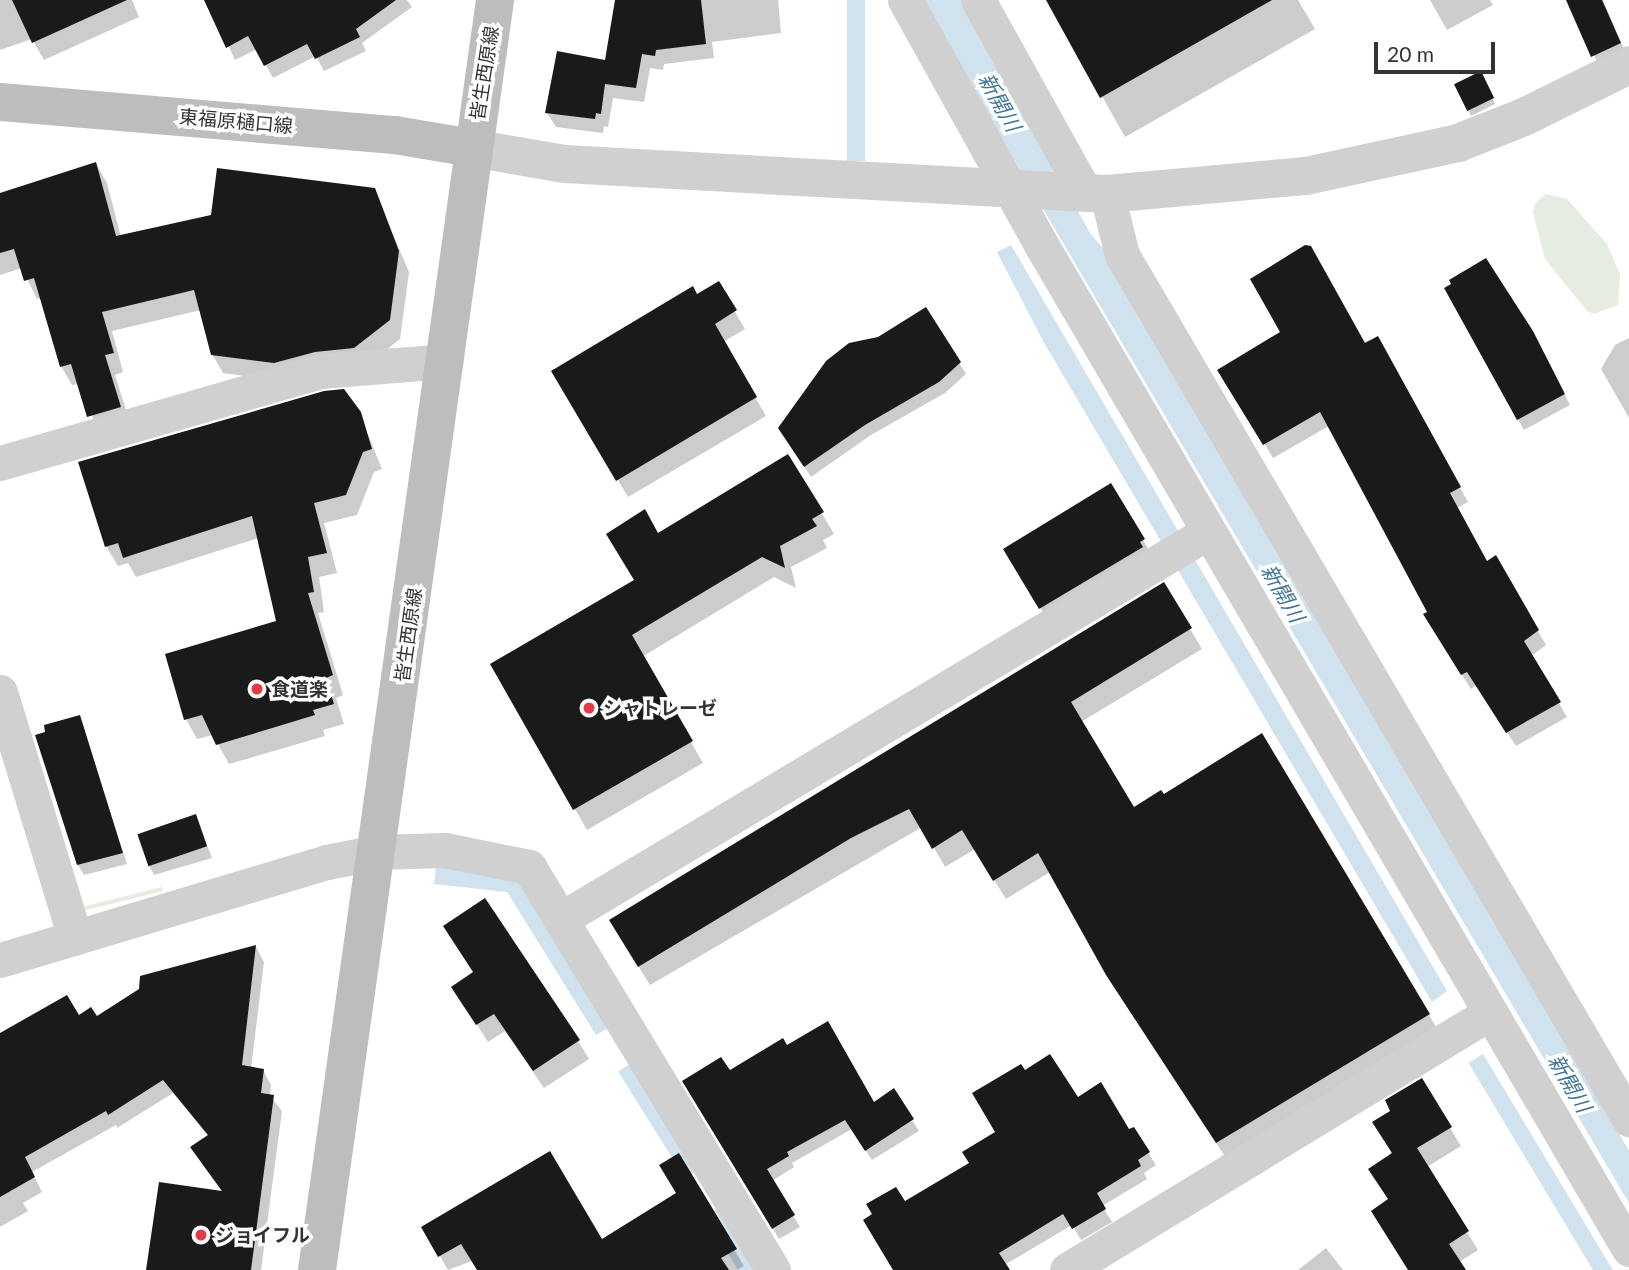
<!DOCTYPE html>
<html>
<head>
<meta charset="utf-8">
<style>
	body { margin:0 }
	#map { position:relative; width:1629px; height:1270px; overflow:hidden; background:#fff; font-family:Lato,"Noto Sans JP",sans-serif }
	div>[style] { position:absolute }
	.green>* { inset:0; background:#e6ecdf; transform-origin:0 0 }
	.water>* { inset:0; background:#cfe2ee; transform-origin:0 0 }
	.shadow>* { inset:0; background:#0003; transform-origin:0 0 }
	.building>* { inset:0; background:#1a1a1a; transform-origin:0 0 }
	.minor>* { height:35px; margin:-17.5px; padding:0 17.5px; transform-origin:17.5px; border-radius:17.5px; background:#d0d0d0 }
	.tertiary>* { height:38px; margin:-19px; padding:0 19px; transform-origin:19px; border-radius:19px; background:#d0d0d0 }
	.secondary>* { height:38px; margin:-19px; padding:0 19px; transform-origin:19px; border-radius:19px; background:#bdbdbd }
	.dots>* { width:19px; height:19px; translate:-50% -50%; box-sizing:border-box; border:4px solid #fff; border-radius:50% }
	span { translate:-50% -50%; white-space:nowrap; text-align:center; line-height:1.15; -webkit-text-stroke:7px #fff; paint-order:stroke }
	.street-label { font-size:19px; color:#333 }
	.poi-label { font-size:19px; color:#333; font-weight:700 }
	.left { translate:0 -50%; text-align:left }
	.water-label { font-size:21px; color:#3f7597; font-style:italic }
	.scale { position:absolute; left:1374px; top:42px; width:121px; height:32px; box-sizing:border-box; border:4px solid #333; border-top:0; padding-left:9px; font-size:21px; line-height:24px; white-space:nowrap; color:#333; -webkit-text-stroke:5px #fff; paint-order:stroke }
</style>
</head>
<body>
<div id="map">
	<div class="green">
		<div style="clip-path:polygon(1546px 194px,1567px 199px,1607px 244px,1620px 274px,1618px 305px,1594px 314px,1587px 311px,1545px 259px,1533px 213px,1535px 204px)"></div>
		<div style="left:162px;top:887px;width:4px;height:80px;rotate:76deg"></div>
	</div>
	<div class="water">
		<div style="left:847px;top:0;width:18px;height:161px"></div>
		<div style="clip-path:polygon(920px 0,961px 0,1090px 233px,1111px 258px,1629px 1151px,1629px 1203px)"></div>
		<div style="clip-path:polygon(1011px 245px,1447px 991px,1432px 1002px,1043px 341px,997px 252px)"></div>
		<div style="clip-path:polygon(436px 866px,517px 879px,609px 1028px,596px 1035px,507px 892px,434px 884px)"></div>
		<div style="left:1483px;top:1054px;width:253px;height:17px;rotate:59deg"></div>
		<div style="left:630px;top:1064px;width:126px;height:14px;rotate:58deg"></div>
		<div style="clip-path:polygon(720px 1207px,758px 1270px,738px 1270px,705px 1216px)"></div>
	</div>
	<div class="shadow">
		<div style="clip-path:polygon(0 0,132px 0,139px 17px,44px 60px,32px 39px,0 50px)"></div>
		<div style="clip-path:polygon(207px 0,407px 0,412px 7px,362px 43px,366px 51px,324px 71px,316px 56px,273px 78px,257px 49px,235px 60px)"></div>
		<div style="clip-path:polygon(616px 0,778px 0,781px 33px,712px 42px,714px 58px,664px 64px,663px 70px,650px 68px,644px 102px,613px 98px,608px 127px,604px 126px,603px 133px,556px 127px,547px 113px,607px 62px)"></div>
		<div style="clip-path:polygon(1048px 0,1298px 0,1315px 29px,1125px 137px)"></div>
		<div style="clip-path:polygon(1430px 0,1490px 0,1493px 5px,1447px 30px)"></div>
		<div style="clip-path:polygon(1568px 0,1603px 0,1629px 61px,1602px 72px)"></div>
		<div style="clip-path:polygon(1484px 78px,1495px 104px,1471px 116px,1468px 110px)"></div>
		<div style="clip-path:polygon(96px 164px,107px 183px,121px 237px,374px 190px,409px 272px,400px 339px,365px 367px,285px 382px,223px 373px,212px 354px,201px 310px,112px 331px,123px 372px,115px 375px,131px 426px,100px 435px,79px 384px,72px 385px,61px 366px,41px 298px,37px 299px,22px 268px,0 275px,0 216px)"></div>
		<div style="clip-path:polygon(718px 283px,745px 329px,723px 342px,766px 416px,628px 497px,553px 371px)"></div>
		<div style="clip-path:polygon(1446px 289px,1536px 340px,1570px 405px,1524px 430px)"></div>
		<div style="clip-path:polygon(926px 309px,966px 374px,945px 393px,871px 435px,811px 477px,786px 439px,878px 338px)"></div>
		<div style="clip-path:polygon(1377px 338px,1468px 502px,1457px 508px,1487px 563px,1495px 558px,1546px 645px,1531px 656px,1567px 717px,1516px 746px,1476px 685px,1471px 689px,1433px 629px,1429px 612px,1329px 426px,1273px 458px,1228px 383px)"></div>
		<div style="clip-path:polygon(1629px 338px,1629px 418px,1601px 369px,1615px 345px)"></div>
		<div style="clip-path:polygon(359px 413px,382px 469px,374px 472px,357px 515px,324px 523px,337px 573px,319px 577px,324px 612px,318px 613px,343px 695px,336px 698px,344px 724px,323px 730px,325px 736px,229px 764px,213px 735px,197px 739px,186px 719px,278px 622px,258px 538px,136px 577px,128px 563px,118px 566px,106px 546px)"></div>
		<div style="clip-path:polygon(788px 457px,834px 534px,823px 540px,827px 548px,791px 567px,796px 588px,774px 577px,642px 657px,703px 763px,587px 830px,493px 665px,636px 581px,658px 535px)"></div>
		<div style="left:1110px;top:485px;width:77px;height:123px;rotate:59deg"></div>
		<div style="clip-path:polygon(1163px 584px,1202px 649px,1081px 722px,1133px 809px,1163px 797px,1429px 1015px,1440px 1034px,1228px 1161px,1120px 995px,1050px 872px,1006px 899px,975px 849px,945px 867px,922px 827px,650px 985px,622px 940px)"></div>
		<div style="clip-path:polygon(79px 717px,127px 864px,84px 875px,78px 865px)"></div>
		<div style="clip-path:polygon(196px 816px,212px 858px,154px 875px,148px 863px)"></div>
		<div style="clip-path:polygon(256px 947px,264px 962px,251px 1069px,263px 1070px,271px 1085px,270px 1096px,282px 1111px,261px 1270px,148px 1270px,223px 1193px,201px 1162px,209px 1137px,173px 1093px,117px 1128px,116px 1125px,32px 1172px,42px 1192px,23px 1203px,28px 1211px,0 1227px,0 1033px,78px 1017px,96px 1018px)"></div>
		<div style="clip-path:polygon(453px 987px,578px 1041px,589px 1059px,544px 1088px,505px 1031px,488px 1042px)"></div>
		<div style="clip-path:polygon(786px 1048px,873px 1104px,894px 1091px,919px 1131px,872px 1160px,852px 1129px,792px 1163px,794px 1167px,772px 1181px,800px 1227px,779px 1239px,685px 1082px,729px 1073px)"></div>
		<div style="clip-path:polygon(1025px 1073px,1129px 1131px,1133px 1129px,1156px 1165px,1144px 1173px,1147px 1179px,1102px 1206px,1112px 1222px,1081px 1240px,1072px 1225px,996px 1270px,896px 1270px,904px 1204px,971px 1164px,998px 1132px)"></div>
		<div style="clip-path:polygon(1421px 1080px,1461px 1146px,1427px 1167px,1478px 1250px,1459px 1262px,1464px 1270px,1409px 1270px,1389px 1201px,1392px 1112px)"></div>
		<div style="clip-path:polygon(678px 1156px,744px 1266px,737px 1270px,478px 1270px,472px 1261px,448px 1270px,423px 1227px,602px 1242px,678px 1194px)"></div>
		<div style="clip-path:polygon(1326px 1248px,1343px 1270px,1298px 1270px)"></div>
	</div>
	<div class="building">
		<div style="clip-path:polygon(12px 0,127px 0,32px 43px)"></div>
		<div style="clip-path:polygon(204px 0,396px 0,356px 29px,360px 37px,315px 59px,307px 44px,264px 66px,248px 36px,226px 48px)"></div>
		<div style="clip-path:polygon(615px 0,701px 0,706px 44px,656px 50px,655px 56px,642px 54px,636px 88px,605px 84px,601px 114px,596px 113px,595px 119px,545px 113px,557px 51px,605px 60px)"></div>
		<div style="clip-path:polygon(1046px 0,1272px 0,1100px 98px)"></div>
		<div style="clip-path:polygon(1566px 0,1602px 0,1621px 43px,1591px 57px)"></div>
		<div style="left:1481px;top:71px;width:30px;height:30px;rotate:64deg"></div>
		<div style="clip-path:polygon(96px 162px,116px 236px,211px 215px,217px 168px,375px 188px,399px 251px,390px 320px,354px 348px,315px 352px,274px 363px,211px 355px,194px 290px,102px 312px,114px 353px,105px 355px,121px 407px,87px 417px,71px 364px,60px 367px,34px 278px,24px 281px,14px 249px,0 253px,0 193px)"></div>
		<div style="clip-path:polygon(1305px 245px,1311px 246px,1365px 343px,1378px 336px,1461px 487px,1450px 493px,1487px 561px,1496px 555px,1539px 630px,1524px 641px,1561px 702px,1506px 733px,1467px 672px,1461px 675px,1423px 614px,1427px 612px,1320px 412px,1263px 445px,1217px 370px,1280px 332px,1250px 279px)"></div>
		<div style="clip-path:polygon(1486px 258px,1533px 331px,1565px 394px,1517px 420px,1444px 288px,1451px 284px,1449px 280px)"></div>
		<div style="clip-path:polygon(719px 281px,737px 310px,715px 324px,757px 397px,616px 481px,551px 371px,693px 286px,697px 294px)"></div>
		<div style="clip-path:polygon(926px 307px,961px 362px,939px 382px,865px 425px,804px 467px,778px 428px,826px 361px,849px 343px,878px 337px)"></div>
		<div style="clip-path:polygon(344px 389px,361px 412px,372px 449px,363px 452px,346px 495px,314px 503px,327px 553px,308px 557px,314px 592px,308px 593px,333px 675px,326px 678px,334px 704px,313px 710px,315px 715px,216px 745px,202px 715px,184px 720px,165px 654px,276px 621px,252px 516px,123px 558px,118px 543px,105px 547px,78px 462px,324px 391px)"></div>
		<div style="clip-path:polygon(788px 454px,824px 512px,812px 519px,817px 526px,780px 546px,785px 568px,762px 557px,632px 635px,693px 741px,573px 810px,490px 664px,634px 580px,606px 534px,645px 509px,658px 533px)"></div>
		<div style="clip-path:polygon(1111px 483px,1145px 539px,1140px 542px,1143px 547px,1039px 609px,1003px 549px)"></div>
		<div style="clip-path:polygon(1164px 582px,1192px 628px,1071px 702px,1134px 807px,1161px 790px,1164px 794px,1262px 733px,1430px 1014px,1216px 1143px,1106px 975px,1038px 853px,993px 881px,962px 830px,932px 849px,909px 809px,851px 838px,638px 967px,609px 920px)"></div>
		<div style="clip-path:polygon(80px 715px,123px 853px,77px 865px,35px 735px,45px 732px,44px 725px)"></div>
		<div style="left:196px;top:814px;width:34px;height:62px;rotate:71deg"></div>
		<div style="clip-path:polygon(485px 898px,580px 1040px,533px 1071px,494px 1014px,476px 1025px,451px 987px,473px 972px,443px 926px)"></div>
		<div style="clip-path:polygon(256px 945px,242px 1065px,264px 1069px,261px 1093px,274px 1095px,251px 1270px,146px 1270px,159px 1182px,222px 1191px,190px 1147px,208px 1135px,163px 1080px,108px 1115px,106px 1111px,25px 1157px,35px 1177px,0 1197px,0 1033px,67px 995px,79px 1015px,91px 1007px,97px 1016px,139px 989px,140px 976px)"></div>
		<div style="clip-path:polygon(828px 1021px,874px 1102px,894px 1088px,914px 1119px,865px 1151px,845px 1120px,787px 1152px,789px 1156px,767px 1169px,795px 1215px,772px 1229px,682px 1081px,721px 1057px,730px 1070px,783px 1038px,787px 1045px)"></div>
		<div style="clip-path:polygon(1050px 1054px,1078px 1097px,1101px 1082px,1129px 1129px,1134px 1127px,1150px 1152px,1138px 1160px,1141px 1166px,1097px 1193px,1106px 1209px,1072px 1229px,1063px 1214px,999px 1253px,1010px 1270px,893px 1270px,863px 1220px,872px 1214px,866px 1204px,896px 1187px,905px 1201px,969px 1163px,962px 1152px,995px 1132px,972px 1093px,1021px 1064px,1025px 1070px)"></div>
		<div style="clip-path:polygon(1422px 1078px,1452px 1127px,1417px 1148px,1469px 1231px,1449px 1244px,1466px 1270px,1408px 1270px,1371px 1211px,1388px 1199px,1368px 1169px,1392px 1153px,1372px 1122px,1390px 1111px,1385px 1100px)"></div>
		<div style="clip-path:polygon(550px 1151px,602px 1239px,676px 1193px,659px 1165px,679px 1153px,737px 1249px,721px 1258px,729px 1270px,477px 1270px,461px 1244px,438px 1257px,421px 1227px)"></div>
	</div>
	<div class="minor">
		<div style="left:905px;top:0;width:290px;rotate:60.9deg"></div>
		<div style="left:1046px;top:253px;width:1154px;rotate:59.66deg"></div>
		<div style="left:978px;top:0;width:222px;rotate:60.9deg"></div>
		<div style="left:1107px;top:194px;width:63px;rotate:76.2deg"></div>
		<div style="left:1122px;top:255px;width:1002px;rotate:59.6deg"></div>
		<div style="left:0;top:463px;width:333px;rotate:-16deg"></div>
		<div style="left:320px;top:371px;width:126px;rotate:-4.5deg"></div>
		<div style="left:0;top:692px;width:257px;rotate:73deg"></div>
		<div style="left:561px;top:919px;width:754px;rotate:-30.89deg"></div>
		<div style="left:0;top:960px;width:341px;rotate:-16.7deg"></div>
		<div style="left:327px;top:862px;width:51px;rotate:-11.3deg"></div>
		<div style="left:377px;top:852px;width:68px;rotate:-1.7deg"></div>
		<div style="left:445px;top:850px;width:86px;rotate:11.4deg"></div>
		<div style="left:529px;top:867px;width:471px;rotate:58.8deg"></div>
		<div style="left:1067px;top:1270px;width:493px;rotate:-31.3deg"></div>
	</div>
	<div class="tertiary">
		<div style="left:472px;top:148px;width:94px;rotate:9.8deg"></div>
		<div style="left:565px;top:164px;width:543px;rotate:3.17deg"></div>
		<div style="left:1107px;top:194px;width:200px;rotate:-5.2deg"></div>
		<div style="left:1306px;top:176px;width:156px;rotate:-12.2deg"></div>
		<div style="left:1458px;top:143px;width:71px;rotate:-21.5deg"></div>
		<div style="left:1524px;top:117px;width:117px;rotate:-26.3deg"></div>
	</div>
	<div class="secondary">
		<div style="left:0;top:102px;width:396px;rotate:4.8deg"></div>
		<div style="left:395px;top:135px;width:78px;rotate:9.6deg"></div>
		<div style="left:317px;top:1270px;width:1282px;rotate:-82.02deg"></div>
	</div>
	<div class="dots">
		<div style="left:257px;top:689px;background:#e63946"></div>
		<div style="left:589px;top:708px;background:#e63946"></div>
		<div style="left:201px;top:1235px;background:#e63946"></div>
	</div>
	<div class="street-label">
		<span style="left:484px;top:73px;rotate:-81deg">皆生西原線</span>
		<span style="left:236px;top:121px;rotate:5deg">東福原樋口線</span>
		<span style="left:408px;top:635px;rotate:-82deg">皆生西原線</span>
	</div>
	<div class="poi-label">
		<span class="left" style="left:271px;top:689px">食道楽</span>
		<span class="left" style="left:603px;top:708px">シャトレーゼ</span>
		<span class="left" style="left:215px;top:1235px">ジョイフル</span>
	</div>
	<div class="water-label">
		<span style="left:1000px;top:102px;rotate:61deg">新開川</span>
		<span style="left:1283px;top:593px;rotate:60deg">新開川</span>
		<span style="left:1570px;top:1083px;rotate:60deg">新開川</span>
	</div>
	<div class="scale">20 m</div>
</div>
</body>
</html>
